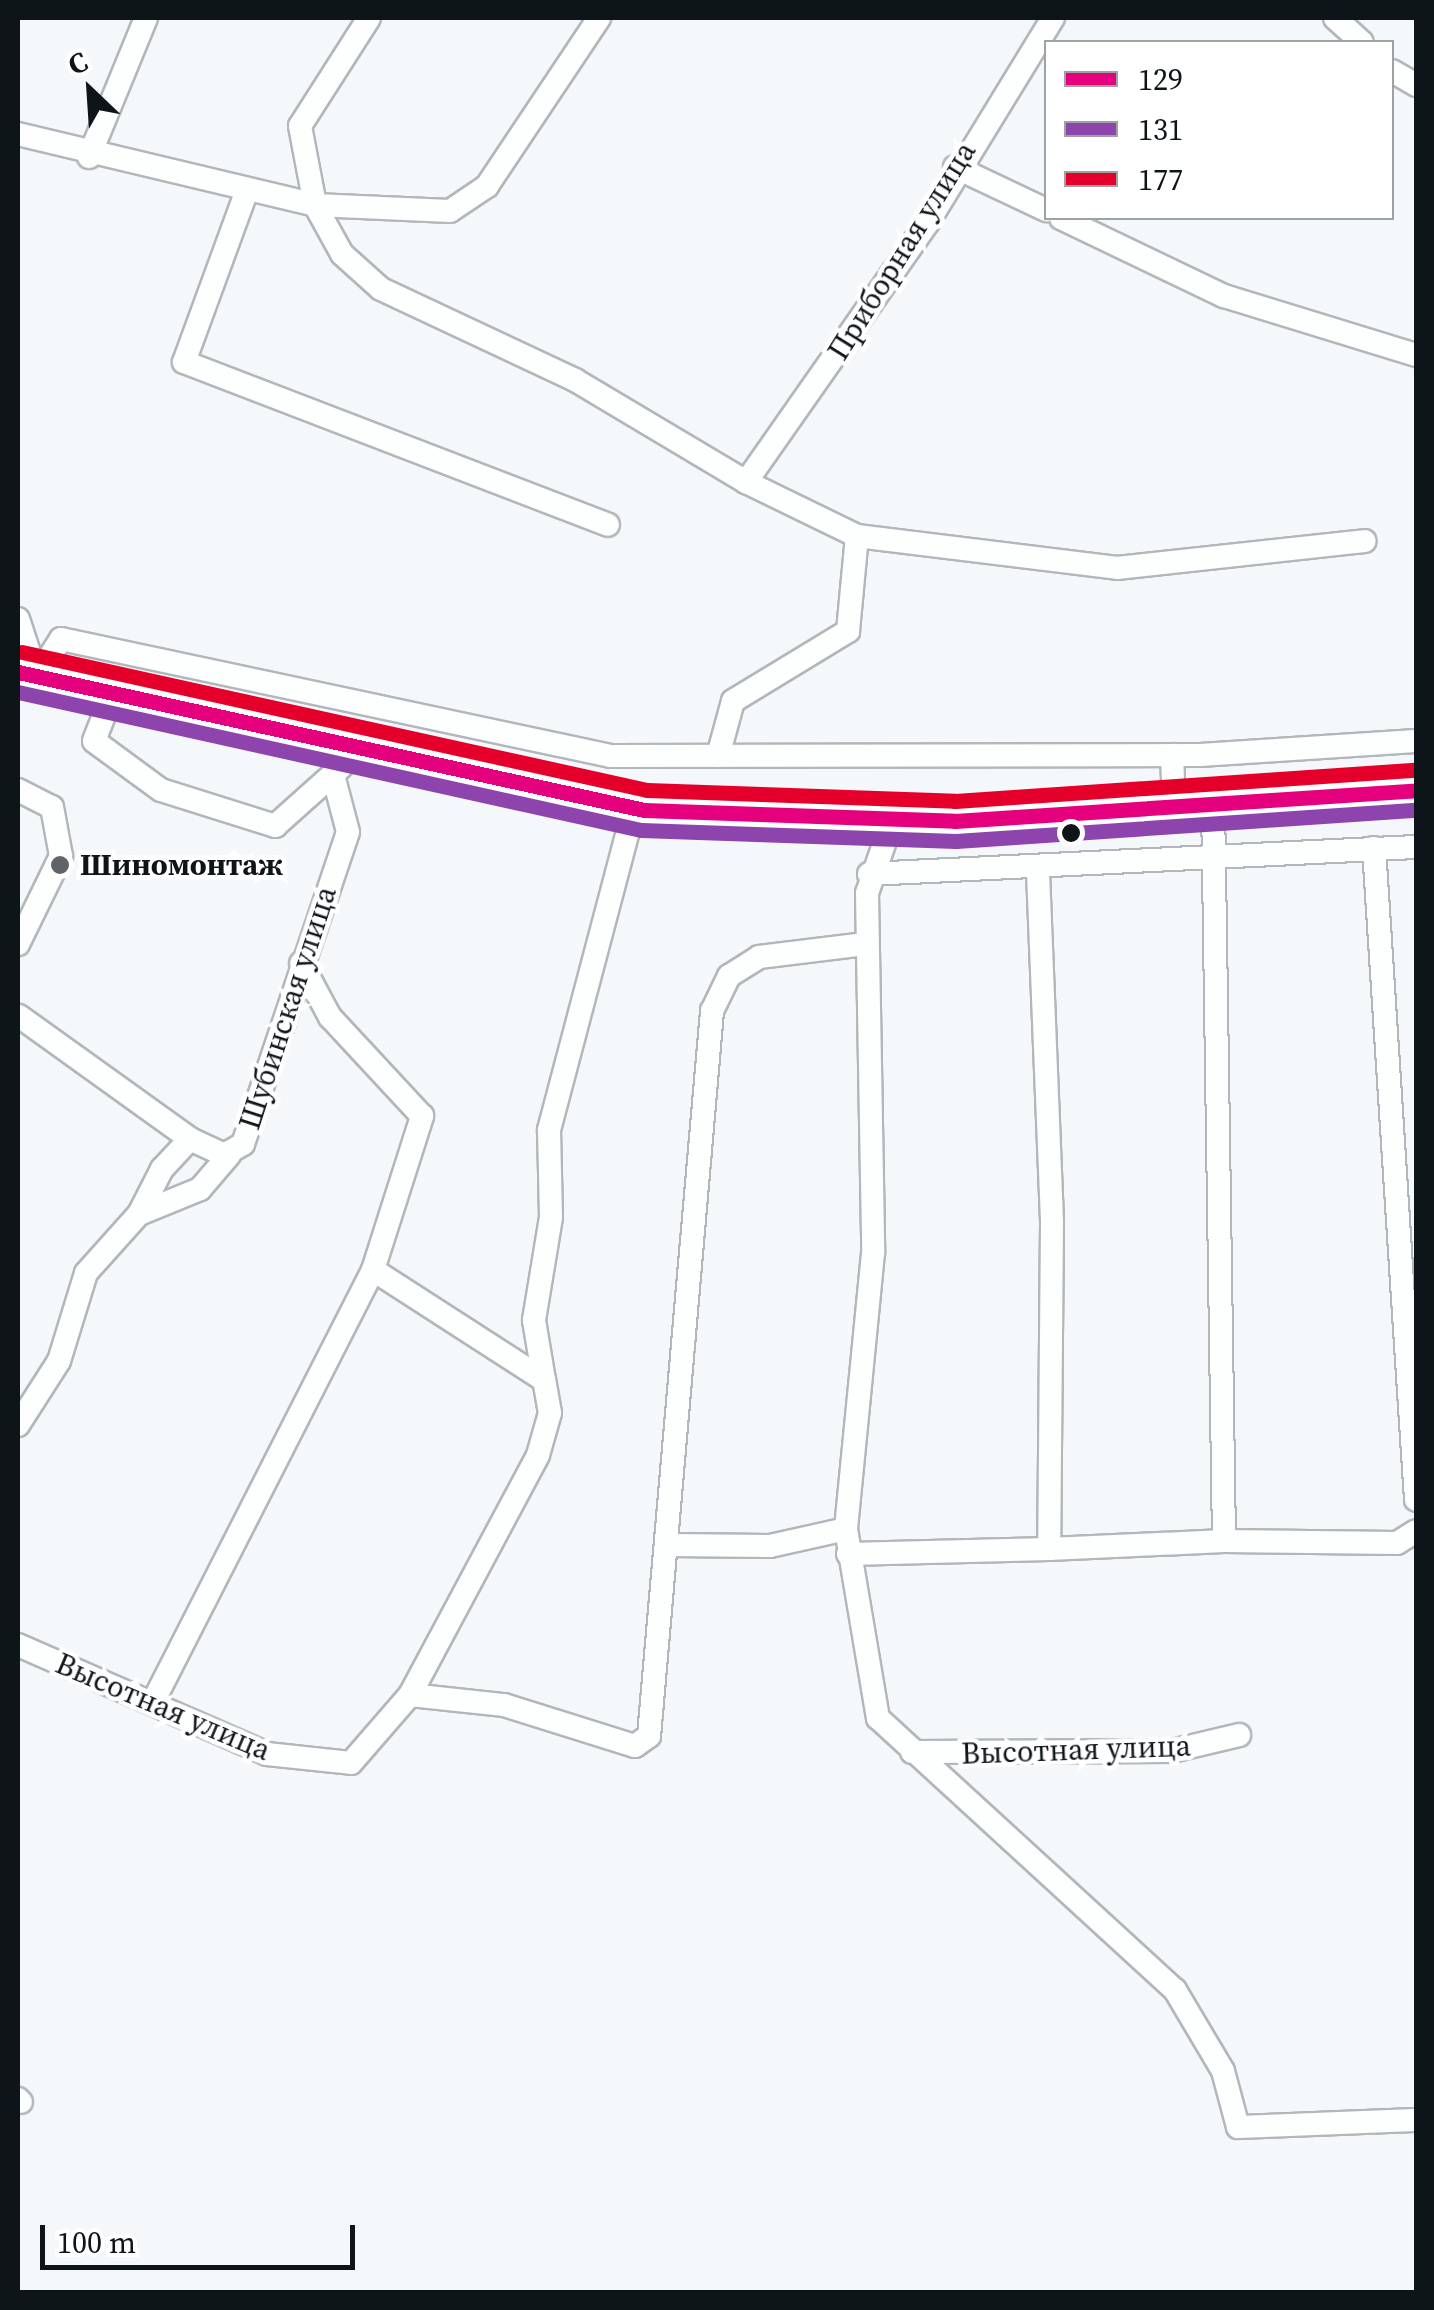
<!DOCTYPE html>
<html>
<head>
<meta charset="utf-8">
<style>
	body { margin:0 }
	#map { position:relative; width:1434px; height:2310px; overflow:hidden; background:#f4f8fb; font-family:"Source Serif 4",serif }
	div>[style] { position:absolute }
	.roads { filter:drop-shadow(2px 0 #b1b7bb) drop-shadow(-2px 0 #b1b7bb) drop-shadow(0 2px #b1b7bb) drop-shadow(0 -2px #b1b7bb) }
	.minor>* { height:22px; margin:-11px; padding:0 11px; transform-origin:11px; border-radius:11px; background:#fdfefe }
	.highway>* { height:35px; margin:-17.5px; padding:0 17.5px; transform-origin:17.5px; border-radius:17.5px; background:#fdfefe }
	.bus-1>* { height:15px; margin:-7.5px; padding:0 7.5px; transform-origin:7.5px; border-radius:7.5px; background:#e5007d }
	.bus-2>* { height:15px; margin:-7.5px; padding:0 7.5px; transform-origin:7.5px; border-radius:7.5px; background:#8e44ad }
	.bus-3>* { height:15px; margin:-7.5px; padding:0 7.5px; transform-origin:7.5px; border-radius:7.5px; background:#e4002b }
	.dots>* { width:28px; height:28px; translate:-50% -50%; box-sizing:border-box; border:5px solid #fff; border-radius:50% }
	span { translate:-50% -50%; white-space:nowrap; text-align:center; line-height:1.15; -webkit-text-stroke:9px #fff; paint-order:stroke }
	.street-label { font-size:30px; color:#0e1519 }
	.poi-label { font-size:30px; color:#0e1519; font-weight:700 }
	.left { translate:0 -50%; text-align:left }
	.frame { position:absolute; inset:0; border:20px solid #0e1519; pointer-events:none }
	.legend { position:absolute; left:1044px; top:40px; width:350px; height:180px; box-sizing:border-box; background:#fff; border:2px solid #9fa1a3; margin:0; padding:12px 18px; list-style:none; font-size:30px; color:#0e1519 }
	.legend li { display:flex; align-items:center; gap:20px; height:50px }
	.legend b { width:50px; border:2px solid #9fa1a3 }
	.north { position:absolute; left:40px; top:40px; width:100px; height:100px; -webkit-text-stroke:8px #fff; paint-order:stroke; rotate:335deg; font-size:28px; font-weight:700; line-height:40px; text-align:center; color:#0e1519 }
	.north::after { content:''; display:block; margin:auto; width:35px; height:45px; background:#0e1519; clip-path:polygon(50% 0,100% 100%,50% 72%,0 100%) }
	.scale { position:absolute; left:40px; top:2225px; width:315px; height:45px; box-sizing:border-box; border:5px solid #0e1519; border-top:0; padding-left:12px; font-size:30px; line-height:35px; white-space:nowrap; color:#0e1519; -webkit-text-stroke:8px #fff; paint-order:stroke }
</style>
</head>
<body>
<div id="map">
	<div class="roads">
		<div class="minor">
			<div style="left:369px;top:18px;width:128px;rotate:122.6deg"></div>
			<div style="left:300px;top:126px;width:80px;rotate:79.2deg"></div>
			<div style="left:315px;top:205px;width:56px;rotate:61.1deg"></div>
			<div style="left:342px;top:254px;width:52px;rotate:41.9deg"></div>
			<div style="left:381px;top:289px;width:214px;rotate:25.1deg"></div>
			<div style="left:575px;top:380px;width:199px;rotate:30.8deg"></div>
			<div style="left:746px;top:482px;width:123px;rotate:25.9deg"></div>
			<div style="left:857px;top:536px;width:262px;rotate:7deg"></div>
			<div style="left:1117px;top:568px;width:249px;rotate:-6.2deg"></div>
			<div style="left:1335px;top:18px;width:36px;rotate:42deg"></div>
			<div style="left:1392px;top:71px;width:28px;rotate:30deg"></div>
			<div style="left:18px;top:134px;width:305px;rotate:13.4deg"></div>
			<div style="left:315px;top:205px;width:135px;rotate:2.5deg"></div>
			<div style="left:450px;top:211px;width:45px;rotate:-34deg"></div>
			<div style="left:487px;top:186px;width:202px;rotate:-56.3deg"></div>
			<div style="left:89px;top:157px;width:150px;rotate:-67.7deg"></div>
			<div style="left:955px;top:167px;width:101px;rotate:25.3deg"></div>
			<div style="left:247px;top:190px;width:183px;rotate:110.1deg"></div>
			<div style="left:184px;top:362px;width:454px;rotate:21deg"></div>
			<div style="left:1061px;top:218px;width:181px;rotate:25.6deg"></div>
			<div style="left:1224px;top:296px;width:201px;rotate:17.1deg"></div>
			<div style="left:746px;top:482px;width:317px;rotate:-55deg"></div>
			<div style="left:928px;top:222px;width:239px;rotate:-58.5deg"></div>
			<div style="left:18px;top:619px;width:61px;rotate:71.9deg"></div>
			<div style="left:37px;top:677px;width:45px;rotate:-57.7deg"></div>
			<div style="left:61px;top:639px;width:562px;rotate:12.01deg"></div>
			<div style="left:611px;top:756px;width:589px;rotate:-0.1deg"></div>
			<div style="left:1200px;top:755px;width:216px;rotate:-3.7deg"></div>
			<div style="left:112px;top:695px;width:49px;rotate:111.4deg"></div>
			<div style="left:94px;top:741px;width:83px;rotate:36.2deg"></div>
			<div style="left:161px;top:790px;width:120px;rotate:17.5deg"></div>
			<div style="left:275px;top:826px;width:89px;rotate:-41.8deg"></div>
			<div style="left:1172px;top:755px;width:50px;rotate:87.7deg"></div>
			<div style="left:718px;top:756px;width:57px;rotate:-74.7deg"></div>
			<div style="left:733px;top:701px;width:135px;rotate:-31.3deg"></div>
			<div style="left:848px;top:631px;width:95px;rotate:-84.6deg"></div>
			<div style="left:18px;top:790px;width:38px;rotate:27deg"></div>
			<div style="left:52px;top:807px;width:50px;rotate:79.6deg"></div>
			<div style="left:61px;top:856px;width:98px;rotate:116deg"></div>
			<div style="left:892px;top:821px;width:76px;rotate:109.1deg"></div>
			<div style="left:867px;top:893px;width:360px;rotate:89deg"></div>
			<div style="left:873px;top:1253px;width:277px;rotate:95.6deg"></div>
			<div style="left:846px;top:1529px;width:192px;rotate:80.4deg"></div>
			<div style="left:878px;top:1718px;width:403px;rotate:42.5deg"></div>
			<div style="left:1175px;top:1990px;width:94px;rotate:59.3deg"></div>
			<div style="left:1223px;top:2071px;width:58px;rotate:75deg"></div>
			<div style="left:1238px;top:2127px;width:178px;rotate:-2.3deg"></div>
			<div style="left:1374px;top:848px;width:653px;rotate:86.31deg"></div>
			<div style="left:1038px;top:872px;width:351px;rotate:87.7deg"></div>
			<div style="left:1052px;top:1223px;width:326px;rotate:90.5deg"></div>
			<div style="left:1049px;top:1549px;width:175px;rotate:-2.6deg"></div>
			<div style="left:1224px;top:1541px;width:738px;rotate:-90.85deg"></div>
			<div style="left:869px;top:874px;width:548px;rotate:-2.83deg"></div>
			<div style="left:19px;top:1016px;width:211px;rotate:35.7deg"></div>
			<div style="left:139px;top:1214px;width:66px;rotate:-22.3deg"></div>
			<div style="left:200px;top:1189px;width:45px;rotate:-49.5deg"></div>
			<div style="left:544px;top:1380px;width:61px;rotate:-99.5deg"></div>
			<div style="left:534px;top:1320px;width:104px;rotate:-80.6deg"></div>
			<div style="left:551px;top:1217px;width:87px;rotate:-91.3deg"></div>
			<div style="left:549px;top:1130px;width:333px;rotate:-75.2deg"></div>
			<div style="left:18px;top:1425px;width:76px;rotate:-57.4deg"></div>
			<div style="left:59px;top:1361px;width:92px;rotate:-72.9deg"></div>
			<div style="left:86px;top:1273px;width:79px;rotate:-48.1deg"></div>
			<div style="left:139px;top:1214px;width:51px;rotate:-62.9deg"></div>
			<div style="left:162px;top:1169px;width:41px;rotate:-47deg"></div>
			<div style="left:190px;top:1139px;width:38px;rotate:25deg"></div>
			<div style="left:224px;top:1155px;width:22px;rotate:-30deg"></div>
			<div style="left:243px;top:1144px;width:329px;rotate:-71.4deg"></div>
			<div style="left:348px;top:832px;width:59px;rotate:-104.7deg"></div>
			<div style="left:1224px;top:1541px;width:173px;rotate:0.7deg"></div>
			<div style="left:1397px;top:1543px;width:22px;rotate:-32deg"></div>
			<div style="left:669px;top:1545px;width:101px;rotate:0.6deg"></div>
			<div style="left:770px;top:1546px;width:78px;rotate:-12.6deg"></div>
			<div style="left:848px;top:1554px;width:201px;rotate:-1.4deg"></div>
			<div style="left:18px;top:1645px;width:272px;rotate:23.6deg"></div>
			<div style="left:267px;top:1754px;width:84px;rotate:6.1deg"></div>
			<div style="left:351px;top:1763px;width:90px;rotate:-49.1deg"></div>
			<div style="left:410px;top:1695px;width:272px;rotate:-61.9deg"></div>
			<div style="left:538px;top:1455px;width:44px;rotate:-74.1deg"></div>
			<div style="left:550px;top:1413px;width:34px;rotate:-100deg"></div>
			<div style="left:544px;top:1380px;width:203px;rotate:-147.2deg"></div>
			<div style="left:373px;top:1270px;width:162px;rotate:-72.3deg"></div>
			<div style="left:422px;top:1116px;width:135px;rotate:-132.9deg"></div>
			<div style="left:330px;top:1017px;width:61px;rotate:-118.2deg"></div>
			<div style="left:410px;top:1695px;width:95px;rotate:6.1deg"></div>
			<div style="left:504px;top:1705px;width:137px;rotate:17.4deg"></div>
			<div style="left:635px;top:1746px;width:17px;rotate:-36deg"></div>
			<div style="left:649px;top:1736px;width:728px;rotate:-85.03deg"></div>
			<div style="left:712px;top:1011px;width:39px;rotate:-64deg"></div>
			<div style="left:729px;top:976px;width:36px;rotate:-32deg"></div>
			<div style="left:759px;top:957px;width:107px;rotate:-7deg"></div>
			<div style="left:153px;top:1702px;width:485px;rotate:-63deg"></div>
			<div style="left:912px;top:1752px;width:260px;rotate:-0.2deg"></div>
			<div style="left:1172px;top:1751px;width:69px;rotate:-13.4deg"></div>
			<div style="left:18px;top:2099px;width:4px;rotate:45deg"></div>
		</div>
		<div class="highway">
			<div style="left:18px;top:672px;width:641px;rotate:12.43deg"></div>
			<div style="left:644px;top:810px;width:311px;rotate:2deg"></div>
			<div style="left:955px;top:821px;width:462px;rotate:-3.8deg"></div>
		</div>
	</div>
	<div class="bus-1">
		<div style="left:18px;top:672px;width:641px;rotate:12.43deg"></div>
		<div style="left:644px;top:810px;width:311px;rotate:2deg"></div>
		<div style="left:955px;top:821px;width:462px;rotate:-3.8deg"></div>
	</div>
	<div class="bus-2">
		<div style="left:18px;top:692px;width:638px;rotate:12.49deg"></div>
		<div style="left:641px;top:830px;width:315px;rotate:2deg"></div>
		<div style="left:956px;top:841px;width:461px;rotate:-3.9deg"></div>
	</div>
	<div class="bus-3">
		<div style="left:22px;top:652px;width:640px;rotate:12.45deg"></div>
		<div style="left:647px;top:790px;width:308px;rotate:2deg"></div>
		<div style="left:955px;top:801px;width:461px;rotate:-3.9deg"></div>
	</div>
	<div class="dots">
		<div style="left:1071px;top:833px;background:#0e1519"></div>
		<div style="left:60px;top:865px;background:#5e6468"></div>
	</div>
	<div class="street-label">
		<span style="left:902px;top:251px;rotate:-58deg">Приборная улица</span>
		<span style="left:288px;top:1008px;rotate:-72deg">Шубинская улица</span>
		<span style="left:163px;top:1707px;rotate:23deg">Высотная улица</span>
		<span style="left:1076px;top:1750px;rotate:-2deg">Высотная улица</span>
	</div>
	<div class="poi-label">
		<span class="left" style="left:80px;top:865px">Шиномонтаж</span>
	</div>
	<div class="frame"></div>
	<ul class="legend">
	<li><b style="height:12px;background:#e5007d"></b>129</li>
	<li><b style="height:12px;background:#8e44ad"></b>131</li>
	<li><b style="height:12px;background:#e4002b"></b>177</li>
	</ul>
	<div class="north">С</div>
	<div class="scale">100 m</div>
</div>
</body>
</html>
